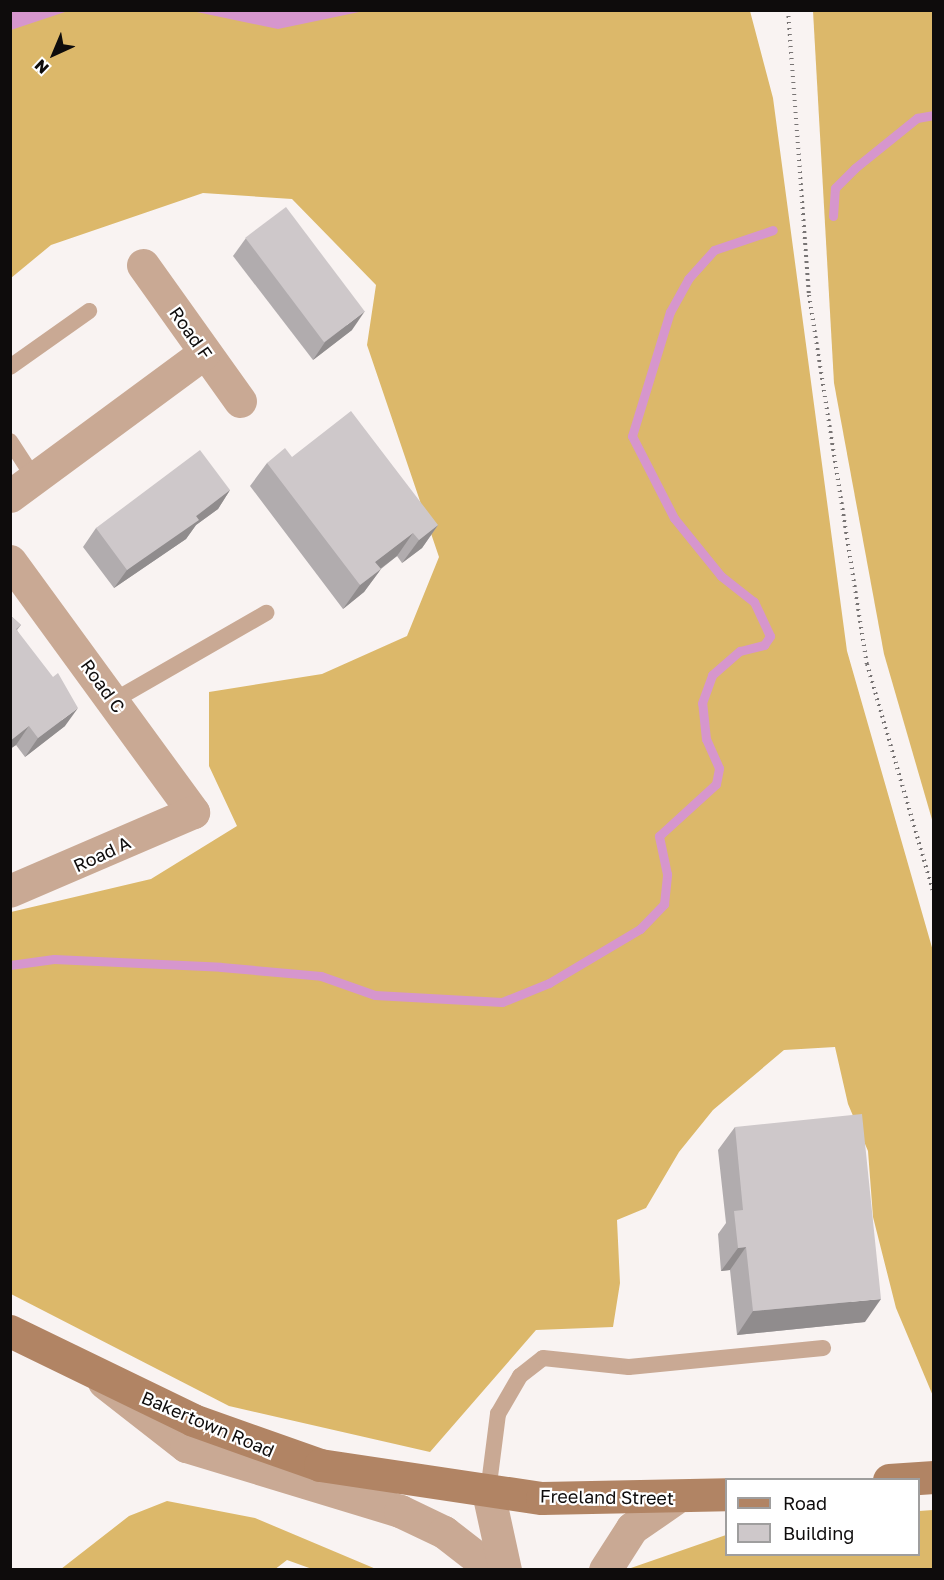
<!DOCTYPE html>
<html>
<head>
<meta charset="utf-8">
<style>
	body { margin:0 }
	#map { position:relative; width:944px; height:1580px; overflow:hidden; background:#f9f3f2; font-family:"Golos Text",sans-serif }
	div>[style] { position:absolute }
	.forest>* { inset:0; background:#dcb86a }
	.water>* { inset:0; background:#d696cd }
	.stream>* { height:9px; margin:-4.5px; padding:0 4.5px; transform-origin:4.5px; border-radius:4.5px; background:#d696cd }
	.path>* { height:4px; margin-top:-2px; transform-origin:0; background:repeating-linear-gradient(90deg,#787474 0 1.5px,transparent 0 6px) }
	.service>* { height:16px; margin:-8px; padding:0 8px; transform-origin:8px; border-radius:8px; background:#c9a994 }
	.minor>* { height:33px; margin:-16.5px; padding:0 16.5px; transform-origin:16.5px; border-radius:16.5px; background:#c9a994 }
	.tertiary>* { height:33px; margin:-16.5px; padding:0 16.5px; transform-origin:16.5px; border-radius:16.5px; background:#c9a994 }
	.secondary>* { height:33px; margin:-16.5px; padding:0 16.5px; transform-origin:16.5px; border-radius:16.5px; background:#b18464 }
	.wall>* { inset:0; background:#b1acae }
	.shaded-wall>* { inset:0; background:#908c8d }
	.building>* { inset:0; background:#cec8ca; transform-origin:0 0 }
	span { translate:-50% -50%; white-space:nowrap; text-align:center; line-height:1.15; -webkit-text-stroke:4.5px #fff; paint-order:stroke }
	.street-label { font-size:18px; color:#0e0c0c }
	.frame { position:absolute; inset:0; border:12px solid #0e0c0c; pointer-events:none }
	.legend { position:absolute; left:725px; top:1478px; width:195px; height:78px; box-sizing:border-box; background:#fff; border:2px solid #9f9e9e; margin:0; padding:8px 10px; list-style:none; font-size:18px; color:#0e0c0c }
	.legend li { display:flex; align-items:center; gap:12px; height:30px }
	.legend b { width:30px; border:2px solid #9f9e9e }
	.north { position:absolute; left:24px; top:24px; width:60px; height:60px; -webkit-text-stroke:4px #fff; paint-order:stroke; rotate:224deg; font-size:16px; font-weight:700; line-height:24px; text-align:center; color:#0e0c0c }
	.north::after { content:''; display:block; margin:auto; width:21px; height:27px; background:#0e0c0c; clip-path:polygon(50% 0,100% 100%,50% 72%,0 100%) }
</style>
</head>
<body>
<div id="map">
	<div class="forest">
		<div style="clip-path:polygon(11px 11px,750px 11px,773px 98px,847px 651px,933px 951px,933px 1396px,896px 1308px,873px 1217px,868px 1151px,848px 1104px,835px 1047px,784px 1050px,713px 1110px,679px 1152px,646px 1208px,617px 1220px,620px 1283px,613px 1327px,536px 1330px,430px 1452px,229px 1406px,11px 1294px,11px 912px,151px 879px,237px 826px,209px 766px,209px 692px,322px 674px,407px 636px,439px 557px,367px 345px,376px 285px,292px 199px,203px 193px,51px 245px,11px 278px)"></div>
		<div style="clip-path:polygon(813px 11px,933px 11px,933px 823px,884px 654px,834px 383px)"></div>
		<div style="clip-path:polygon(167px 1501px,255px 1518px,376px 1569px,312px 1569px,287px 1560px,274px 1570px,61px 1569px,129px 1516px)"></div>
		<div style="clip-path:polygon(933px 1510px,933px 1569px,628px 1569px,726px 1535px,726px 1554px,918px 1554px,919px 1511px)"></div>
	</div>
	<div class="water">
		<div style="clip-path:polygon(11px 10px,68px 10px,68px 11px,11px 30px)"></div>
		<div style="clip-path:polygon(192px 11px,364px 10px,364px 11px,278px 29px)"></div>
	</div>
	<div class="stream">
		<div style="left:833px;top:216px;width:28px;rotate:-86deg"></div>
		<div style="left:835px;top:188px;width:28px;rotate:-45deg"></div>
		<div style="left:855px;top:168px;width:80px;rotate:-38.9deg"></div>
		<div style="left:917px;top:118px;width:17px;rotate:-10deg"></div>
		<div style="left:10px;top:965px;width:44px;rotate:-7.8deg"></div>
		<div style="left:54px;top:959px;width:167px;rotate:2.7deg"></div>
		<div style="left:221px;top:967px;width:100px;rotate:5.1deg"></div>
		<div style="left:321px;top:976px;width:57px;rotate:19.4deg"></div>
		<div style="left:375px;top:995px;width:127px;rotate:3.2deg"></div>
		<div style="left:502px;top:1002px;width:51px;rotate:-22deg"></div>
		<div style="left:549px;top:983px;width:106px;rotate:-30.7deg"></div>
		<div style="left:640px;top:929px;width:35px;rotate:-46deg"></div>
		<div style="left:664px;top:904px;width:30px;rotate:-84deg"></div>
		<div style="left:667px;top:874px;width:39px;rotate:-102deg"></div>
		<div style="left:659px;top:836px;width:77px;rotate:-42.4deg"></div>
		<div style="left:716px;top:784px;width:16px;rotate:-79deg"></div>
		<div style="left:719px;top:768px;width:32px;rotate:-114deg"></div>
		<div style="left:706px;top:739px;width:36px;rotate:-96deg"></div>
		<div style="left:702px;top:703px;width:30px;rotate:-70deg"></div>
		<div style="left:712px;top:675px;width:37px;rotate:-41deg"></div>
		<div style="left:740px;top:651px;width:25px;rotate:-14deg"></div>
		<div style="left:764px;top:645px;width:11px;rotate:-56deg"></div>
		<div style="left:770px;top:636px;width:38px;rotate:-115deg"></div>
		<div style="left:754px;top:602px;width:42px;rotate:-141.8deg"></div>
		<div style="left:721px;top:576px;width:75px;rotate:-129deg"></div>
		<div style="left:674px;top:518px;width:92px;rotate:-117.1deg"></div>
		<div style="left:632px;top:436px;width:130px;rotate:-73deg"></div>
		<div style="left:670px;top:312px;width:38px;rotate:-61deg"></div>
		<div style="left:688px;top:279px;width:39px;rotate:-48deg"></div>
		<div style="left:714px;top:250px;width:62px;rotate:-18.7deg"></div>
	</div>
	<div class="path">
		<div style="left:788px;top:10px;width:286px;rotate:85.8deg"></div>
		<div style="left:809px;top:295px;width:374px;rotate:81.1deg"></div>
		<div style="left:867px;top:664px;width:241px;rotate:73.8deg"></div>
	</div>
	<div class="service">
		<div style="left:10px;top:367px;width:97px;rotate:-35.3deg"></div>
		<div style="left:10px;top:441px;width:44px;rotate:57deg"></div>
		<div style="left:113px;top:701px;width:177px;rotate:-29.9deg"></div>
		<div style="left:488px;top:1492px;width:79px;rotate:-82.7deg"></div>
		<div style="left:498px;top:1414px;width:44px;rotate:-59.9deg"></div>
		<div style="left:520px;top:1376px;width:29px;rotate:-38deg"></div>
		<div style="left:543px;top:1358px;width:86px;rotate:6deg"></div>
		<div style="left:629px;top:1367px;width:195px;rotate:-5.6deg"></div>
	</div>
	<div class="minor">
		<div style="left:143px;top:265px;width:167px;rotate:54.5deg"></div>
		<div style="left:10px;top:496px;width:241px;rotate:-36.4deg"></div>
		<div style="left:10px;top:561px;width:311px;rotate:53.9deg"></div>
		<div style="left:193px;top:812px;width:199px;rotate:156.7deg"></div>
	</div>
	<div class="tertiary">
		<div style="left:104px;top:1382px;width:104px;rotate:38deg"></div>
		<div style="left:186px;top:1446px;width:224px;rotate:16.9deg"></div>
		<div style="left:400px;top:1511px;width:49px;rotate:25.5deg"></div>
		<div style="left:444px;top:1532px;width:62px;rotate:37.8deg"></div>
		<div style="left:488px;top:1492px;width:80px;rotate:77.7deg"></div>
		<div style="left:605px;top:1570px;width:50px;rotate:-57.3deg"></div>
		<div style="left:632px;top:1528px;width:51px;rotate:-34.6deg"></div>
	</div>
	<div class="secondary">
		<div style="left:10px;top:1331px;width:203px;rotate:25.9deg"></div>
		<div style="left:193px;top:1420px;width:135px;rotate:19.5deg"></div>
		<div style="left:320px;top:1465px;width:224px;rotate:8.5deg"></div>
		<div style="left:542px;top:1498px;width:184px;rotate:-1.2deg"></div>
		<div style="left:889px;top:1480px;width:45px;rotate:-3.8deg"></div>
	</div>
	<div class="wall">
		<div style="clip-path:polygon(246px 238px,352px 330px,313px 360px,233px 256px)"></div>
		<div style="clip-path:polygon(292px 457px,438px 525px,422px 548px,402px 563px,397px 556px,381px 569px,364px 592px,343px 609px,250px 486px,267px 463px)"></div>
		<div style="clip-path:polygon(230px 490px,218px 509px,196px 525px,186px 539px,114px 588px,83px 547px,96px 528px)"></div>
		<div style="clip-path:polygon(10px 615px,21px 625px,17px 630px,65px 726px,25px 757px,16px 745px,10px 749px)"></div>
		<div style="clip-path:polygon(735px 1127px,865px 1322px,737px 1335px,730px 1270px,721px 1271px,718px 1234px,726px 1223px,718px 1150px)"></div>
	</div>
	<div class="shaded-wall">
		<div style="clip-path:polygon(365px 311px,352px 330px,313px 360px,325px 342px)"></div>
		<div style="clip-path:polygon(230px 490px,218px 509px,196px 525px,186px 539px,114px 588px,127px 570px)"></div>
		<div style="clip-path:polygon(438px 525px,422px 548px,402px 563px,419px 540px)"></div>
		<div style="clip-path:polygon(413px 533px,397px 556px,359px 585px,375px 562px)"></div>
		<div style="clip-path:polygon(381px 569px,364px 592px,343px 609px,360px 585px)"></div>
		<div style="clip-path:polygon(78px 708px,65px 726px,25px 757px,38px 738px)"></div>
		<div style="clip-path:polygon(29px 726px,16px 745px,10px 749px,10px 741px)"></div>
		<div style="clip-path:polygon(746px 1247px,730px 1270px,721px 1271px,738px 1248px)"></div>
		<div style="clip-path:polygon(881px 1299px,865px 1322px,737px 1335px,753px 1311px)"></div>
	</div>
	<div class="building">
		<div style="left:286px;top:207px;width:131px;height:51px;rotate:53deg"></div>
		<div style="clip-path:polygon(351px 411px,438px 525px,419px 540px,413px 533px,375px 562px,381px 569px,360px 585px,267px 463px,285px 448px,292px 457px)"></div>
		<div style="clip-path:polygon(200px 450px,230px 490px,196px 516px,199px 520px,127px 570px,96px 528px)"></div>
		<div style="clip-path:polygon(10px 615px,21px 625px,16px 629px,53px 677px,58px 673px,78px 708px,38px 738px,29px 726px,10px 741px,10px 712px,12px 712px,10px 710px)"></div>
		<div style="clip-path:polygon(862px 1114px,881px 1299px,753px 1311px,746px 1247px,738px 1248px,734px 1211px,743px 1210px,735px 1127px)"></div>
	</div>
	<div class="street-label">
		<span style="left:191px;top:333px;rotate:55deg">Road F</span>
		<span style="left:103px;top:686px;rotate:54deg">Road C</span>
		<span style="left:102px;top:854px;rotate:-25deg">Road A</span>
		<span style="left:208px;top:1424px;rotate:23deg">Bakertown Road</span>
		<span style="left:607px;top:1497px;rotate:1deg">Freeland Street</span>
	</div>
	<div class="frame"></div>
	<ul class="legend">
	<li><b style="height:8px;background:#b18464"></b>Road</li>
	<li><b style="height:16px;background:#cec8ca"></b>Building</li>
	</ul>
	<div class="north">N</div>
</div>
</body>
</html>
